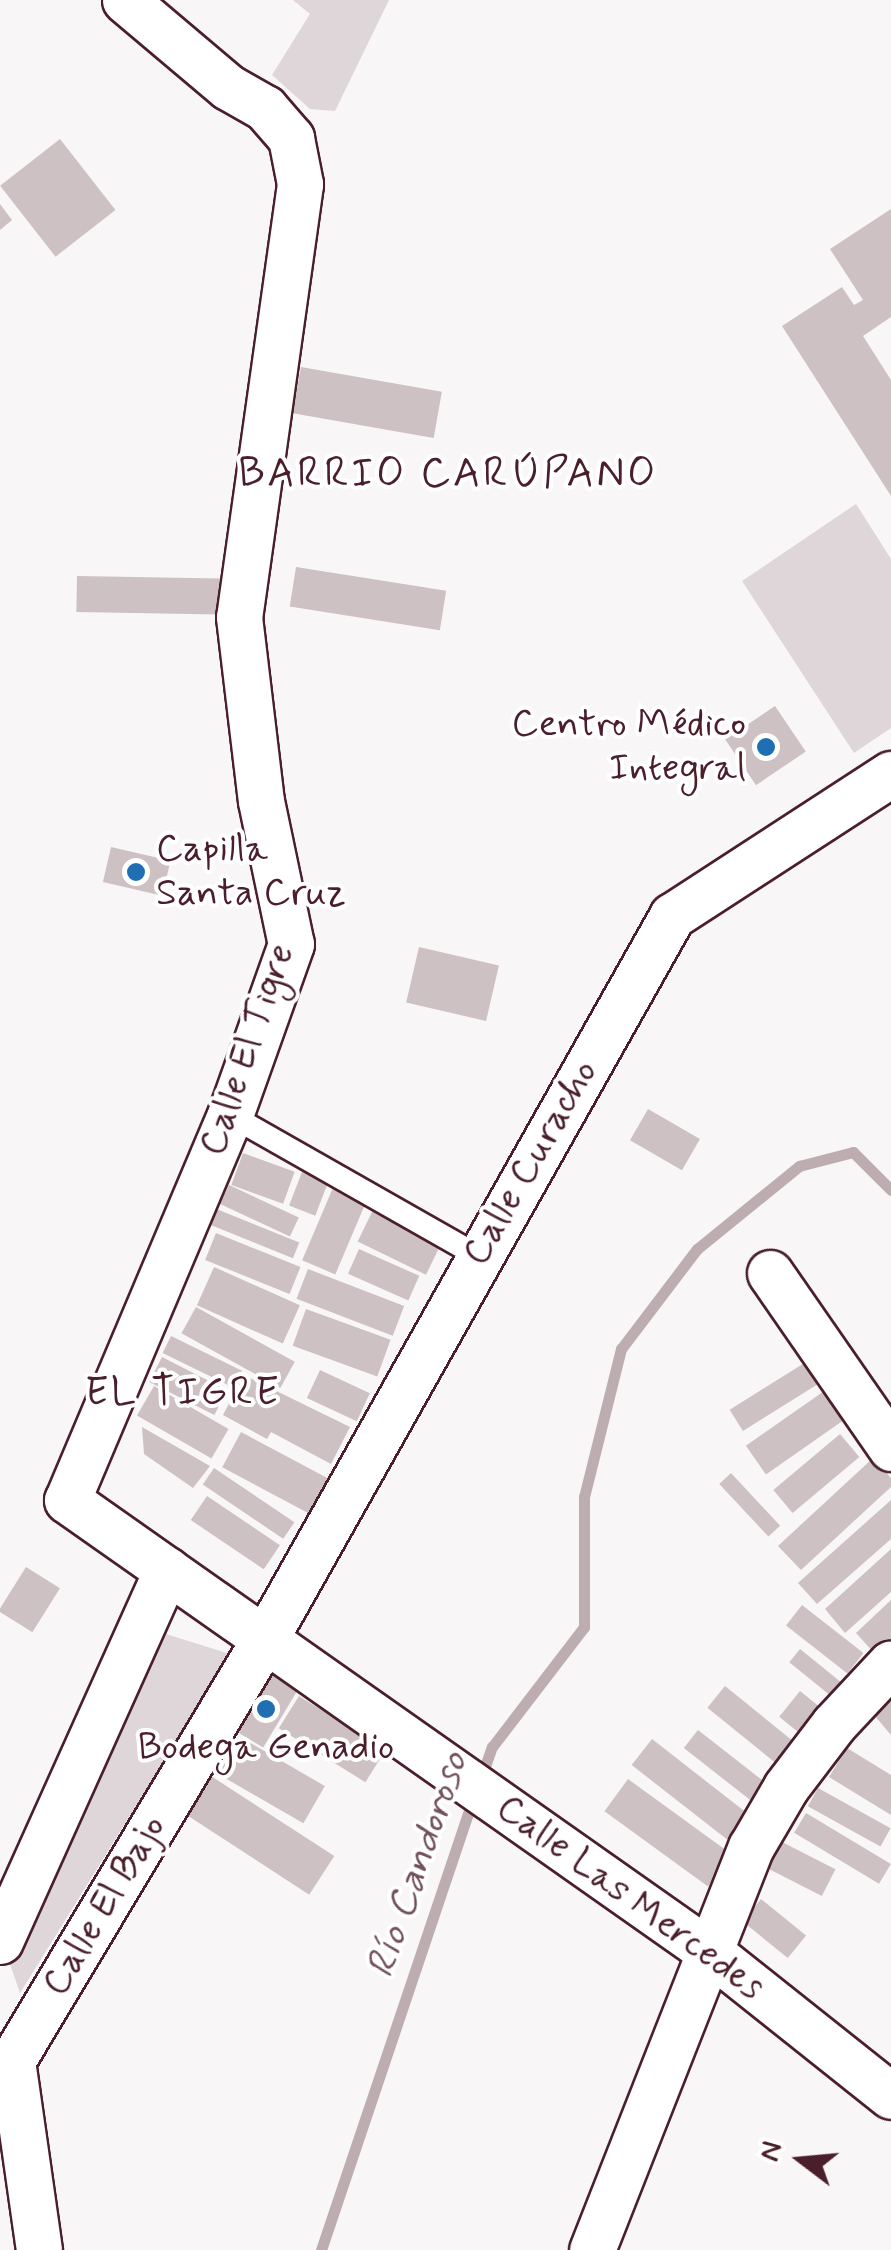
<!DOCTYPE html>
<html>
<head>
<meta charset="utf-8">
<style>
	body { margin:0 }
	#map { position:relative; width:891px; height:2250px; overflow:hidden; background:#f8f6f7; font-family:Mynerve,sans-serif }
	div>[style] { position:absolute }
	.green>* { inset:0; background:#ded6d9 }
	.stream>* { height:11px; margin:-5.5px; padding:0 5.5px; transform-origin:5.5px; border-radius:5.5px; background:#bdadb0 }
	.building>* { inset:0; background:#cdc1c4; transform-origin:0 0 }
	.roads { filter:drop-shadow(2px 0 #4a1f2b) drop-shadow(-2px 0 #4a1f2b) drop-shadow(0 2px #4a1f2b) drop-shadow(0 -2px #4a1f2b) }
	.service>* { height:22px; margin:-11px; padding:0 11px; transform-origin:11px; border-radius:11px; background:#fff }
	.minor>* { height:45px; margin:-22.5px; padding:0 22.5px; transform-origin:22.5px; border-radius:22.5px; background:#fff }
	.dots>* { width:28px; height:28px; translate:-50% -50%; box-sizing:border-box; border:5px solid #fff; border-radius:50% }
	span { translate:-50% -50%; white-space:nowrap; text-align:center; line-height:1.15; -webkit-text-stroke:8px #fff; paint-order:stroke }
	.poi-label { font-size:38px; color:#4a1f2b }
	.right { translate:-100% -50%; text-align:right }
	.left { translate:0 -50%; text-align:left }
	.street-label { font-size:38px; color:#4a1f2b }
	.neighbourhood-label { font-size:40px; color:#4a1f2b; letter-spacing:2.5px }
	.water-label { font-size:40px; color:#72515a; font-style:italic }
	.quarter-label { font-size:42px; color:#4a1f2b; letter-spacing:2.5px }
	.north { position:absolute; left:751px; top:2110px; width:100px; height:100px; -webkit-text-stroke:8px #fff; paint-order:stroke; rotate:286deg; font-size:28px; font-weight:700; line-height:40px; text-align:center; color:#4a1f2b }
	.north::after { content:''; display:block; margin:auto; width:35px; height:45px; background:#4a1f2b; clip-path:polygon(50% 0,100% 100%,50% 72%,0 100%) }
</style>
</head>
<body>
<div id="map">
	<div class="green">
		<div style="clip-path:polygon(293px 0,389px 0,335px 111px,310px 109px,272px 75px,310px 14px)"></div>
		<div style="clip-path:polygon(856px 504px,891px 559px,891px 728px,854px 753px,742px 581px)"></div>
		<div style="clip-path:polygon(166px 1634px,230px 1654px,20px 1993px,10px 1964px)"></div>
	</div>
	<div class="stream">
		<div style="left:480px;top:1781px;width:36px;rotate:-71deg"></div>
		<div style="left:492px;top:1747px;width:151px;rotate:-52.5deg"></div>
		<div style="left:584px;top:1627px;width:130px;rotate:-90deg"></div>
		<div style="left:584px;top:1497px;width:153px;rotate:-76deg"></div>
		<div style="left:621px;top:1349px;width:126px;rotate:-52.8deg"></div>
		<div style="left:697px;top:1249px;width:132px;rotate:-39.1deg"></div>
		<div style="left:799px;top:1166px;width:56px;rotate:-14.5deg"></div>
		<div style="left:853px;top:1152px;width:54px;rotate:45deg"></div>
		<div style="left:321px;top:2250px;width:477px;rotate:-71.4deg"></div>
	</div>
	<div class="building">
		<div style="left:60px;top:139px;width:90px;height:76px;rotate:52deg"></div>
		<div style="clip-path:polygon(0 204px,12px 220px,0 230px)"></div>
		<div style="clip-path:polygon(891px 209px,891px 317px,863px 336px,891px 380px,891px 496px,782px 326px,842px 287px,854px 305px,863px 300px,830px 249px)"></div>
		<div style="left:301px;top:367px;width:143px;height:47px;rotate:10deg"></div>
		<div style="left:296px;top:567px;width:152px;height:40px;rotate:9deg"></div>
		<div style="left:77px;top:576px;width:143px;height:36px;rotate:1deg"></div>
		<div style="left:775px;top:706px;width:55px;height:60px;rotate:56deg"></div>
		<div style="left:111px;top:847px;width:61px;height:36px;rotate:13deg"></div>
		<div style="left:419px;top:947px;width:82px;height:57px;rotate:13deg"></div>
		<div style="left:648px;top:1109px;width:60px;height:36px;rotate:30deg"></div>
		<div style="left:243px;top:1153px;width:55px;height:34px;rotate:20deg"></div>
		<div style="left:302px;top:1172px;width:28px;height:36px;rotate:21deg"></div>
		<div style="left:335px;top:1183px;width:36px;height:84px;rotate:23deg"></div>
		<div style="left:229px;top:1185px;width:77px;height:21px;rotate:25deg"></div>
		<div style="left:214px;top:1208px;width:92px;height:17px;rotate:22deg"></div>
		<div style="left:373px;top:1210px;width:76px;height:35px;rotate:26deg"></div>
		<div style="left:216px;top:1233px;width:91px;height:29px;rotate:22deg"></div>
		<div style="left:359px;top:1249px;width:66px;height:27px;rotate:24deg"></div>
		<div style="left:214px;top:1267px;width:94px;height:42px;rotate:24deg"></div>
		<div style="left:308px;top:1269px;width:103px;height:32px;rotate:21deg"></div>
		<div style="left:196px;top:1307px;width:113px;height:30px;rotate:29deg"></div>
		<div style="left:306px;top:1309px;width:90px;height:39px;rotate:20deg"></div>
		<div style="left:171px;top:1336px;width:79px;height:19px;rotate:26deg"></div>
		<div style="left:162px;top:1357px;width:73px;height:28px;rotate:27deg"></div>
		<div style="left:806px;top:1362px;width:25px;height:90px;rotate:58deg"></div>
		<div style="left:320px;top:1370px;width:55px;height:31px;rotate:25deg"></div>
		<div style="clip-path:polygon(244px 1375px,350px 1427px,331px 1464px,271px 1432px,267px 1439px,223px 1415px)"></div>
		<div style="left:154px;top:1386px;width:86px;height:34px;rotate:30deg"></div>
		<div style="left:827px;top:1389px;width:35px;height:99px;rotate:55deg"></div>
		<div style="clip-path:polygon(142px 1427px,210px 1466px,193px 1488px,144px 1454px)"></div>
		<div style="left:241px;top:1432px;width:102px;height:40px;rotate:28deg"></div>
		<div style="left:840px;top:1434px;width:30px;height:87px;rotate:50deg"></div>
		<div style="clip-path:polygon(873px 1458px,891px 1478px,891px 1487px,801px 1570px,778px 1546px)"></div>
		<div style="left:214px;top:1468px;width:97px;height:20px;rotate:34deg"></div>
		<div style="left:731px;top:1473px;width:72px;height:16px;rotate:47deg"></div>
		<div style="left:207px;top:1496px;width:88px;height:29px;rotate:34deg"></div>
		<div style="clip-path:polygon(891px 1500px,891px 1539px,817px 1604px,798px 1583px)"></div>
		<div style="clip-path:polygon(891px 1549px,891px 1592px,845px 1633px,825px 1609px)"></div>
		<div style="left:26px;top:1567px;width:40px;height:52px;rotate:32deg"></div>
		<div style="clip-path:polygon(891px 1600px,891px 1639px,875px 1654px,856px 1633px)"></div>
		<div style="left:802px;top:1605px;width:78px;height:26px;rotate:38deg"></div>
		<div style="left:800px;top:1649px;width:56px;height:17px;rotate:39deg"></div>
		<div style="left:266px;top:1671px;width:37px;height:67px;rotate:31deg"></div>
		<div style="left:725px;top:1686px;width:94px;height:28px;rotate:39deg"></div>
		<div style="left:800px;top:1691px;width:27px;height:33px;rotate:39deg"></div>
		<div style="clip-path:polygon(891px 1694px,891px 1735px,869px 1709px)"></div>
		<div style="left:299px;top:1696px;width:102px;height:38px;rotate:32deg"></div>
		<div style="left:698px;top:1730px;width:92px;height:23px;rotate:38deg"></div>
		<div style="left:240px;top:1737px;width:98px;height:43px;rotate:30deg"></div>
		<div style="left:652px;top:1739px;width:122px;height:33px;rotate:38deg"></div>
		<div style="clip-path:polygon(847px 1748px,891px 1775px,891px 1815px,829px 1777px)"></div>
		<div style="left:211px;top:1776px;width:147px;height:46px;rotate:33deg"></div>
		<div style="left:628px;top:1779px;width:128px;height:40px;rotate:36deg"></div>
		<div style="left:818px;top:1788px;width:83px;height:21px;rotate:29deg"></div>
		<div style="left:806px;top:1813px;width:99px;height:23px;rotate:31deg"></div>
		<div style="left:782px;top:1842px;width:60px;height:30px;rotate:27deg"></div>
		<div style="left:761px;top:1899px;width:58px;height:29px;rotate:39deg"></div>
	</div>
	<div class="roads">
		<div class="service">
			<div style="left:230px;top:1115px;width:285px;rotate:29.6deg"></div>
		</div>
		<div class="minor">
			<div style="left:125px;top:0;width:135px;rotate:40.2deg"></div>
			<div style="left:228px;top:87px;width:43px;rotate:29.6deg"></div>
			<div style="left:265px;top:108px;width:40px;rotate:49deg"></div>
			<div style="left:291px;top:138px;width:47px;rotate:78.9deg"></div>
			<div style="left:300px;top:184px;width:437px;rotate:98deg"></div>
			<div style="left:239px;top:617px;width:185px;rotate:83.2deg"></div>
			<div style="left:261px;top:801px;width:146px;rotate:78.2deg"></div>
			<div style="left:291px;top:944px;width:182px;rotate:109.6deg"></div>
			<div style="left:230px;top:1115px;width:418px;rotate:112.9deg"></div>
			<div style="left:67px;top:1500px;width:786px;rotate:35.11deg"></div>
			<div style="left:710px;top:1952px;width:231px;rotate:38.5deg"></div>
			<div style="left:770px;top:1273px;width:213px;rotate:55.3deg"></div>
			<div style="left:0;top:1941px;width:407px;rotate:-65.8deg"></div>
			<div style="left:39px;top:2250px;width:191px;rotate:-98.1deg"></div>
			<div style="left:12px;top:2061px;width:492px;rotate:-59.1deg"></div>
			<div style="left:265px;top:1639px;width:830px;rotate:-60.62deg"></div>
			<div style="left:672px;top:916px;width:261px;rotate:-33deg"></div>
			<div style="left:592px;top:2250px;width:433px;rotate:-68.5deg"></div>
			<div style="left:751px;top:1847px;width:69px;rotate:-59.7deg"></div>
			<div style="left:786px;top:1787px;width:79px;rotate:-52.7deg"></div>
			<div style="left:834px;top:1724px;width:83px;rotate:-46.9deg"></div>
		</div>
	</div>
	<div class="dots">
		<div style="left:766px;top:747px;background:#1f6fb2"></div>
		<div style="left:136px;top:872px;background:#1f6fb2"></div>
		<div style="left:266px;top:1709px;background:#1f6fb2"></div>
	</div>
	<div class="poi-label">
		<span class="right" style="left:746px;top:747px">Centro Médico<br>Integral</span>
		<span class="left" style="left:156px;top:872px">Capilla<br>Santa Cruz</span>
		<span style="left:266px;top:1748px">Bodega Genadio</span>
	</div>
	<div class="street-label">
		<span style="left:248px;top:1050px;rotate:-71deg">Calle El Tigre</span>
		<span style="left:531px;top:1163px;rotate:-60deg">Calle Curacho</span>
		<span style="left:630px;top:1898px;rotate:36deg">Calle Las Mercedes</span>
		<span style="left:105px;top:1906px;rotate:-59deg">Calle El Bajo</span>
	</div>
	<div class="neighbourhood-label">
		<span style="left:183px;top:1393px">EL TIGRE</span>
	</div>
	<div class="water-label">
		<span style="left:418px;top:1865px;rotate:-71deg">Río Candoroso</span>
	</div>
	<div class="quarter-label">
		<span style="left:448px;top:475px">BARRIO CARÚPANO</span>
	</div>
	<div class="north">N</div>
</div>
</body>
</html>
